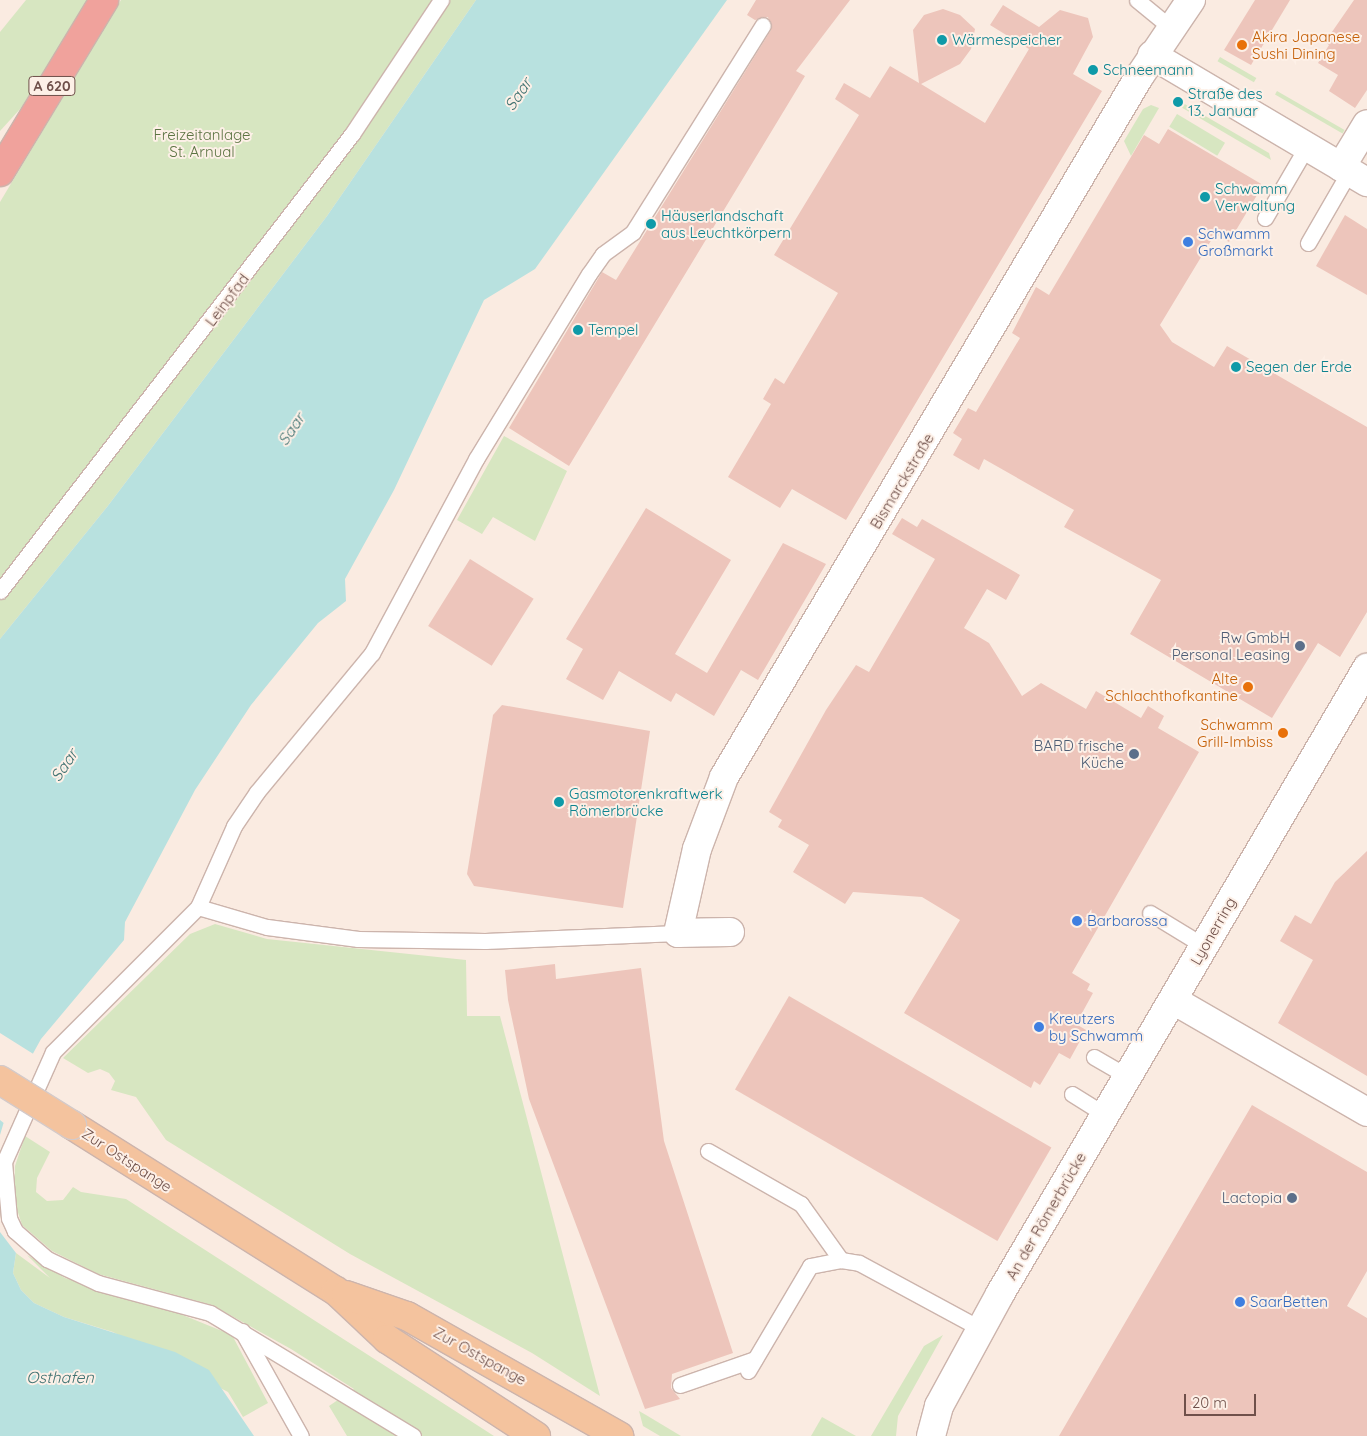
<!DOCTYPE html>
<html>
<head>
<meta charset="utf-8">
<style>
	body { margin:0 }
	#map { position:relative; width:1367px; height:1436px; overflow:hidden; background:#faebe1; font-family:Quicksand,sans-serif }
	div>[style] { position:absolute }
	.green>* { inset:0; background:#d7e6c1; transform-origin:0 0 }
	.water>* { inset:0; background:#b8e1df }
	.pier>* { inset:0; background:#faebe1 }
	.building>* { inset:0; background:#edc5bb; transform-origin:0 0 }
	.roads { filter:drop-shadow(1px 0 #ccb4ac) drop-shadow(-1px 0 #ccb4ac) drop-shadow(0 1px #ccb4ac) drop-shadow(0 -1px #ccb4ac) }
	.service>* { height:15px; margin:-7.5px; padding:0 7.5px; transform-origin:7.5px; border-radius:7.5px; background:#fff }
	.minor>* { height:28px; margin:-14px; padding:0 14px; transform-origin:14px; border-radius:14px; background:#fff }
	.tertiary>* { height:28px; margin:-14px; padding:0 14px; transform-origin:14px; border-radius:14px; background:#fff }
	.primary>* { height:28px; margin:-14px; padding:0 14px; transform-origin:14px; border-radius:14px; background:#f4c39e }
	.motorway>* { height:28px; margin:-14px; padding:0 14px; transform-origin:14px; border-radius:14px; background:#f0a29c }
	.bridges { filter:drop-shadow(1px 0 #d4cac9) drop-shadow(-1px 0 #d4cac9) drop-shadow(0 1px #d4cac9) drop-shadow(0 -1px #d4cac9) }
	.primary-bridge>* { height:28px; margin:-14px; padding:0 14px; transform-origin:14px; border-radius:14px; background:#f4c39e }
	.dots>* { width:14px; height:14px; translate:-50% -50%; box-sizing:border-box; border:2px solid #fdf0e7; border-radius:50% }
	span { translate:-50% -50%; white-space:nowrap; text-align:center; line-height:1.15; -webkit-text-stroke:4px #fdf0e7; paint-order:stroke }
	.shield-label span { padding:1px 4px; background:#fdf0e7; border:1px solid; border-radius:4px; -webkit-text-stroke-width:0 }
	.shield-label { font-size:14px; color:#6f504a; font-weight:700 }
	.food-label { font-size:15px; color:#c56008 }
	.left { translate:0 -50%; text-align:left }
	.right { translate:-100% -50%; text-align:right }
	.culture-label { font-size:15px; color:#0d838f }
	.park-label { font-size:15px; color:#5c7443 }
	.shop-label { font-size:15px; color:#366cbe }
	.street-label { font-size:15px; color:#6f504a }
	.service-label { font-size:15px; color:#4e5e75 }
	.water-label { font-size:16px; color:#407372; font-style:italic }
	.scale { position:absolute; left:1184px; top:1394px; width:72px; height:22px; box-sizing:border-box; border:2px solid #6f504a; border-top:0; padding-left:6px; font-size:15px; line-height:18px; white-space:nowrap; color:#6f504a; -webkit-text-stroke:4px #fdf0e7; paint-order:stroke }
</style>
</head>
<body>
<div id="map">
	<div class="green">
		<div style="clip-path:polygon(26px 0,88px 0,21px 108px,0 131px,0 32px)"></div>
		<div style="clip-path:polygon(121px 0,476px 0,327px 216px,107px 507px,0 639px,0 202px)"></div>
		<div style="left:1220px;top:57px;width:42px;height:5px;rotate:30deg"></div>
		<div style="left:1277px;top:91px;width:78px;height:4px;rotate:30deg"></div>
		<div style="clip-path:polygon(1176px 99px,1269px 153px,1271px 160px,1174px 103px)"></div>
		<div style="clip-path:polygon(1151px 105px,1159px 108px,1131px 156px,1124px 141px,1143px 109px)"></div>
		<div style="left:1177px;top:114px;width:56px;height:15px;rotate:31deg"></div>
		<div style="clip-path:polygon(504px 436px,567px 471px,535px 541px,493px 517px,482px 534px,457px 520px)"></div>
		<div style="clip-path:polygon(215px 924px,267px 939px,466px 960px,467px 1016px,500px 1016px,600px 1396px,532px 1353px,350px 1254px,166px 1140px,136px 1097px,111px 1090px,115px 1081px,109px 1073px,100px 1069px,88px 1073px,63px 1058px,190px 934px)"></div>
		<div style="clip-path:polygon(25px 1136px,50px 1152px,37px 1178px,36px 1192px,47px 1201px,63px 1200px,73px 1187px,81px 1192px,126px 1199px,494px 1436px,347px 1436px,329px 1406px,354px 1389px,291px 1349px,212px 1305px,98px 1274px,52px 1251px,22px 1225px,14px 1200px,15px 1166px)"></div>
		<div style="clip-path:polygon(16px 1253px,50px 1278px,27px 1255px,65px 1278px,158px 1305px,232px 1335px,268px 1403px,243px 1417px,228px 1392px,113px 1332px,64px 1317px,34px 1303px,21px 1290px,13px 1273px)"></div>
		<div style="clip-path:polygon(943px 1335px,898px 1416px,896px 1436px,871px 1436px,924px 1346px)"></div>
		<div style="clip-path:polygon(639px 1411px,646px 1415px,681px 1436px,660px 1436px,643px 1426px)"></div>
		<div style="clip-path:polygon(822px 1417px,856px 1436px,811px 1436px)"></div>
	</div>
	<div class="water">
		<div style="clip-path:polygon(476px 0,727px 0,535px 269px,484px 300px,394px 490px,345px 579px,346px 601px,318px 623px,251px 705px,195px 790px,125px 922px,124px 940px,41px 1039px,14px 1088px,0 1135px,0 639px,107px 507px,327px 216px)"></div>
		<div style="clip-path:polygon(0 1232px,16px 1253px,13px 1273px,21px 1290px,34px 1303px,64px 1317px,175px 1352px,209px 1370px,254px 1436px,0 1436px)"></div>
	</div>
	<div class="pier">
		<div style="clip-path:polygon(0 1033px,35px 1055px,16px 1089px,5px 1124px,0 1120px)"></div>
	</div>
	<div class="building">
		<div style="clip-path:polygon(756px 0,850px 0,796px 71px,805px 76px,569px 466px,509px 428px,602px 272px,616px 280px,771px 30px,768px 17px,755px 20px,747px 15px)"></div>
		<div style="clip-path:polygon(1255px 0,1290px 0,1251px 65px,1224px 50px)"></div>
		<div style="clip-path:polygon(1354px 0,1367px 0,1367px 90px,1355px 108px,1329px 91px,1338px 75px,1318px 63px,1329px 45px,1325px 42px)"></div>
		<div style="clip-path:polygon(1003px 5px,1039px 27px,1060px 10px,1088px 18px,1093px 37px,1073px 74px,1102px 91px,846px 520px,792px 489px,780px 508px,728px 477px,771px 404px,763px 399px,775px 378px,784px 384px,838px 293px,774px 255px,859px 115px,835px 99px,844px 83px,870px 98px,890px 66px,919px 83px,913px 30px,924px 15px,943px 9px,960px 15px,975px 29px,971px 49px,960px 64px,921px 84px,985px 123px,1029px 49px,990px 25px)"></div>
		<div style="clip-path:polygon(1168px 129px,1263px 185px,1229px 242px,1215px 234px,1160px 325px,1172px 342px,1214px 367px,1227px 346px,1367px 427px,1367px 612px,1340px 657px,1318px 643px,1272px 718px,1130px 634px,1161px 580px,1064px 527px,1074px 510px,984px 459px,979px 470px,953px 455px,962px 439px,953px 433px,968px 408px,976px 412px,1020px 338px,1012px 333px,1036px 287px,1049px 295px,1144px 135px,1159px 144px)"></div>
		<div style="clip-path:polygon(1345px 215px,1367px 229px,1367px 295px,1316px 266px)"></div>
		<div style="clip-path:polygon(646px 508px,731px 560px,675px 654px,707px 673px,783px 543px,826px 564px,758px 680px,741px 670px,714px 716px,676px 693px,671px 702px,619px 671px,603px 700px,566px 679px,583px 649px,566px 639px)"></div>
		<div style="clip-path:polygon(902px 518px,917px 527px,922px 519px,1020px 575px,1006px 600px,987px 589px,964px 628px,989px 643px,1022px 696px,1041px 683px,1086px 709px,1096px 691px,1141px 718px,1148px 706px,1164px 716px,1158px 728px,1199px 752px,1072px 973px,1090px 984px,1087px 990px,1093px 993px,1076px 1024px,1086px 1030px,1070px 1059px,1059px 1053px,1040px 1085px,1034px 1081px,1031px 1088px,904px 1013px,960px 920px,922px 897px,853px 892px,845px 904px,793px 872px,809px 845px,778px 827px,782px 820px,769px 812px,826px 710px,856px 665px,869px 672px,935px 559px,892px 534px)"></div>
		<div style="left:470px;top:559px;width:75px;height:79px;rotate:32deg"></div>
		<div style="clip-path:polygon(502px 705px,650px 731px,623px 908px,474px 886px,467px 874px,493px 715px)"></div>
		<div style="clip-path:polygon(1367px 851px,1367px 1076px,1278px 1023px,1313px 960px,1280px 941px,1295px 915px,1311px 924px,1335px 882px)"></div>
		<div style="clip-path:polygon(555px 964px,556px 979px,641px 968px,664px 1141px,733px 1353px,672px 1374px,671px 1388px,680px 1399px,645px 1409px,529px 1099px,508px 1000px,505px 970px)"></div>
		<div style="left:789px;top:996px;width:303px;height:108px;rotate:30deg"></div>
		<div style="clip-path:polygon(1252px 1105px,1367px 1172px,1367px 1271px,1347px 1306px,1367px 1318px,1367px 1436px,1059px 1436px)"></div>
	</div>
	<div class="roads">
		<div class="service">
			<div style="left:1137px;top:0;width:43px;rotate:39.3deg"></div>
			<div style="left:1265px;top:218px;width:83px;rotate:-59.7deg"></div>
			<div style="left:1308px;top:243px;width:82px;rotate:-60deg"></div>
			<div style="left:0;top:591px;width:577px;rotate:-52.4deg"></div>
			<div style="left:352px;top:134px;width:161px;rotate:-56.4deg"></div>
			<div style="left:198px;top:907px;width:72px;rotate:16.2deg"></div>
			<div style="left:267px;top:927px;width:92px;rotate:7.5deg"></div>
			<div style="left:358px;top:939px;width:127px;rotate:0.9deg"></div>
			<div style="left:485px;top:941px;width:193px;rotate:-2.4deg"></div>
			<div style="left:1150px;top:913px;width:63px;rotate:31.4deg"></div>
			<div style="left:1094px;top:1057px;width:39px;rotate:30deg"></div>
			<div style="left:1072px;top:1094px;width:39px;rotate:32deg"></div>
			<div style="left:708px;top:1151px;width:107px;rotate:29.7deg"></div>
			<div style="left:801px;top:1204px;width:69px;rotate:54.5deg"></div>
			<div style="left:242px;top:1331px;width:120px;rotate:60.7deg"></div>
			<div style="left:748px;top:1371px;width:122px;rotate:-59.4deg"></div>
			<div style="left:810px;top:1266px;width:32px;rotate:-11deg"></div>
			<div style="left:841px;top:1260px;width:18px;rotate:9deg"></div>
			<div style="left:859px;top:1263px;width:139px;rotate:28.4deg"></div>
			<div style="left:680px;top:1385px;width:79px;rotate:-19.1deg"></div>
			<div style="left:413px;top:1436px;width:237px;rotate:-148.8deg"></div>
			<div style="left:210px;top:1313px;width:116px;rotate:-165deg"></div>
			<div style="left:98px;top:1283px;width:56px;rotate:-154.8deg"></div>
			<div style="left:47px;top:1259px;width:43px;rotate:-138.8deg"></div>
			<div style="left:15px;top:1231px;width:14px;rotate:-115deg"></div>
			<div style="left:9px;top:1218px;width:56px;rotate:-95.1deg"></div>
			<div style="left:4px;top:1162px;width:120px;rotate:-66deg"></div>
			<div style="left:53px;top:1052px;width:205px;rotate:-45deg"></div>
			<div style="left:198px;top:907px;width:89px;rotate:-66deg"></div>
			<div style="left:234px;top:826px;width:41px;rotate:-55.9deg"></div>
			<div style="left:257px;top:792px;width:180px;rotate:-50.4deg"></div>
			<div style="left:372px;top:653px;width:220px;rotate:-61.8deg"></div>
			<div style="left:476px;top:459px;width:217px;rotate:-58.6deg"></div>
			<div style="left:589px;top:274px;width:24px;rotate:-55deg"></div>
			<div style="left:603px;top:254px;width:37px;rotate:-36deg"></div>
			<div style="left:633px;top:232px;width:244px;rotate:-57.9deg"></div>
		</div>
		<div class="minor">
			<div style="left:1341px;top:167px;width:50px;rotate:-58.8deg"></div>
			<div style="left:730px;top:932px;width:52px;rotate:178.9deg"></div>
			<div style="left:678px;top:933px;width:86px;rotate:-77.3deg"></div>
			<div style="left:697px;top:849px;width:77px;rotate:-69.4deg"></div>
			<div style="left:724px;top:777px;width:814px;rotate:-59.34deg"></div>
			<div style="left:1139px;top:77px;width:93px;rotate:-56deg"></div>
			<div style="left:1173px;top:1000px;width:224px;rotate:30deg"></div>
		</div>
		<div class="tertiary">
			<div style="left:1152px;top:55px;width:250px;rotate:30.6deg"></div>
			<div style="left:931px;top:1436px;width:31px;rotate:-75deg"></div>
			<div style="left:939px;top:1406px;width:128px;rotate:-61.4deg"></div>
			<div style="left:1000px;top:1294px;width:726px;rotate:-59.62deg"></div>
		</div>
		<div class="primary">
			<div style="left:72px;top:1125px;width:312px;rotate:32.2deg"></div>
			<div style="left:336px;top:1291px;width:70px;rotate:43.3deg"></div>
			<div style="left:387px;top:1339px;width:178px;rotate:33.1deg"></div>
			<div style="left:346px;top:1295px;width:65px;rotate:19deg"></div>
			<div style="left:407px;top:1316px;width:244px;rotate:29.5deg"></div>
		</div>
		<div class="motorway">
			<div style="left:0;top:172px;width:201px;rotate:-58.8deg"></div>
		</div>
	</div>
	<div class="bridges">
		<div class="primary-bridge">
			<div style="left:0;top:1080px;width:85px;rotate:32deg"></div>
		</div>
	</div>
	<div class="dots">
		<div style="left:942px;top:40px;background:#0f9aa8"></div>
		<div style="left:1242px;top:45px;background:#e8710a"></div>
		<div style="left:1093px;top:70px;background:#0f9aa8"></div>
		<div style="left:1178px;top:102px;background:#0f9aa8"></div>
		<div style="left:1205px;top:197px;background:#0f9aa8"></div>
		<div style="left:651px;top:224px;background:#0f9aa8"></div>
		<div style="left:1188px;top:242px;background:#3f7fe0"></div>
		<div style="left:578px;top:330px;background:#0f9aa8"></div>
		<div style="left:1236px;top:367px;background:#0f9aa8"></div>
		<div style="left:1300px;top:646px;background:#5c6f8a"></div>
		<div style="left:1248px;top:687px;background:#e8710a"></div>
		<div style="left:1283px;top:733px;background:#e8710a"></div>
		<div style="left:1134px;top:754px;background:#5c6f8a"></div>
		<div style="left:559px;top:802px;background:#0f9aa8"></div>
		<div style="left:1077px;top:921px;background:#3f7fe0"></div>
		<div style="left:1039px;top:1027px;background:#3f7fe0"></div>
		<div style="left:1292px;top:1198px;background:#5c6f8a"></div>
		<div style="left:1240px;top:1302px;background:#3f7fe0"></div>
	</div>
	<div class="shield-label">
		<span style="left:52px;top:86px">A 620</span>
	</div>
	<div class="food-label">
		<span class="left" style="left:1252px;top:45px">Akira Japanese<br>Sushi Dining</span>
		<span class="right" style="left:1238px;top:687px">Alte<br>Schlachthofkantine</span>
		<span class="right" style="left:1273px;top:733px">Schwamm<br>Grill-Imbiss</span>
	</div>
	<div class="culture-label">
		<span class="left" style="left:952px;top:40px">Wärmespeicher</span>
		<span class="left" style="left:1103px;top:70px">Schneemann</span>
		<span class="left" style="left:1188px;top:102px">Straße des<br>13. Januar</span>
		<span class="left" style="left:1215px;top:197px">Schwamm<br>Verwaltung</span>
		<span class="left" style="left:661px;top:224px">Häuserlandschaft<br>aus Leuchtkörpern</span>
		<span class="left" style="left:588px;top:330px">Tempel</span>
		<span class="left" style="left:1246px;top:367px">Segen der Erde</span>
		<span class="left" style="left:569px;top:802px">Gasmotorenkraftwerk<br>Römerbrücke</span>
	</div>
	<div class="park-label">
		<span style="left:202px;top:143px">Freizeitanlage<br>St. Arnual</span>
	</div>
	<div class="shop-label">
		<span class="left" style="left:1198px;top:242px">Schwamm<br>Großmarkt</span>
		<span class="left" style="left:1087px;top:921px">Barbarossa</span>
		<span class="left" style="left:1049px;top:1027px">Kreutzers<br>by Schwamm</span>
		<span class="left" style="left:1250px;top:1302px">SaarBetten</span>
	</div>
	<div class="street-label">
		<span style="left:227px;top:300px;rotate:-53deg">Leinpfad</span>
		<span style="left:902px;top:481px;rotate:-59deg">Bismarckstraße</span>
		<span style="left:1213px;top:931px;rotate:-60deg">Lyonerring</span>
		<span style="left:127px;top:1160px;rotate:33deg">Zur Ostspange</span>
		<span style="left:1046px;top:1216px;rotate:-60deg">An der Römerbrücke</span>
		<span style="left:480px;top:1356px;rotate:29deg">Zur Ostspange</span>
	</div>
	<div class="service-label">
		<span class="right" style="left:1290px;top:646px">Rw GmbH<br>Personal Leasing</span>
		<span class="right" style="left:1124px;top:754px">BARD frische<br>Küche</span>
		<span class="right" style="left:1282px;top:1198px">Lactopia</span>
	</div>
	<div class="water-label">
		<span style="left:518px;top:94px;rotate:-56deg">Saar</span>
		<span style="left:291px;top:429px;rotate:-56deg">Saar</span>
		<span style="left:64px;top:765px;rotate:-56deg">Saar</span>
		<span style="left:60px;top:1377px">Osthafen</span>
	</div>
	<div class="scale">20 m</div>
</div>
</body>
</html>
